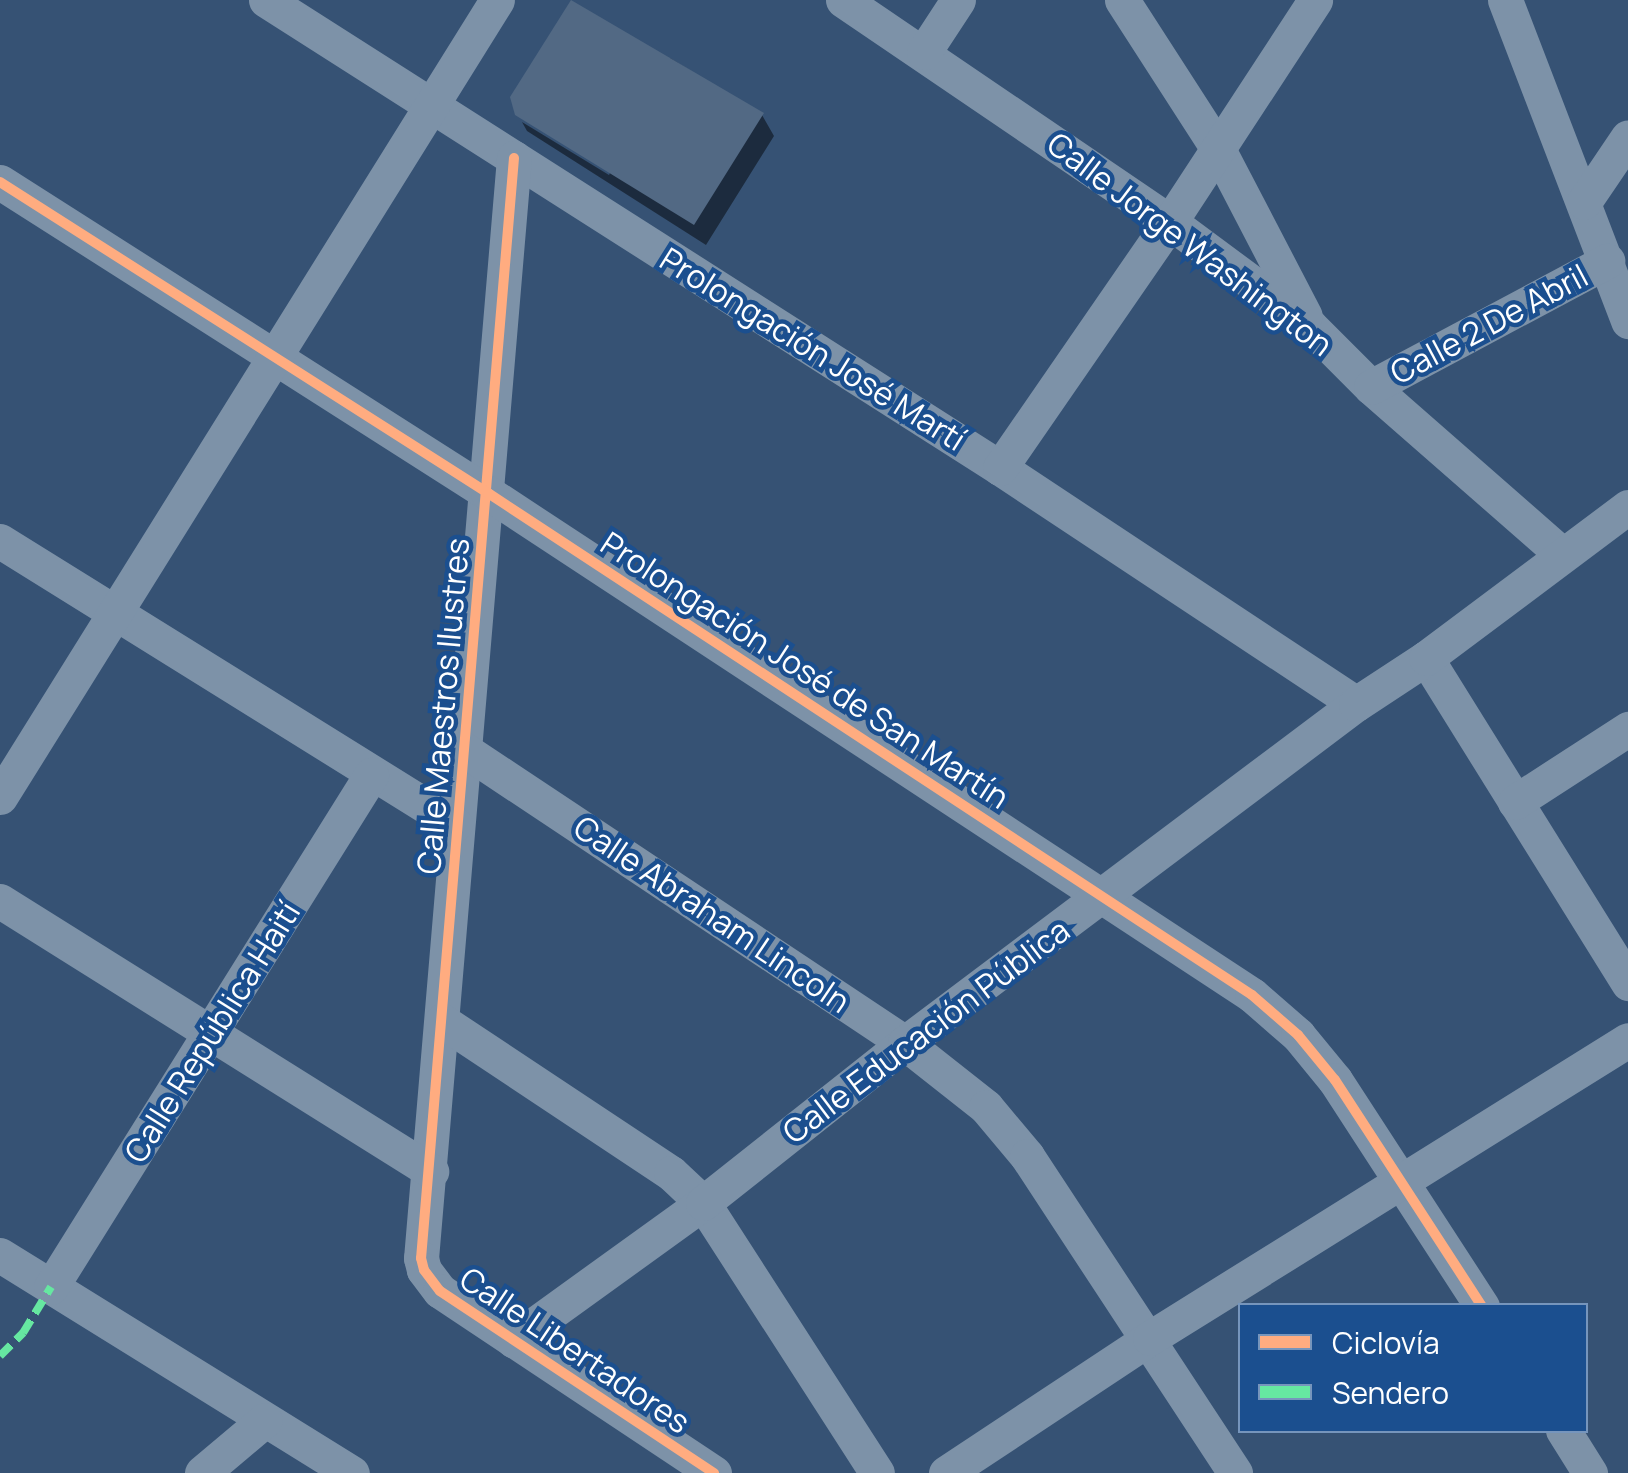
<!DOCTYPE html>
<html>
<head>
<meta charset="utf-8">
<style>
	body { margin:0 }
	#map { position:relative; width:1628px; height:1473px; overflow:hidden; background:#365274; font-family:Manrope,sans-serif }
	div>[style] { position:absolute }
	.shadow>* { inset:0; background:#0007 }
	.building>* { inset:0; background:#526984 }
	.street>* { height:35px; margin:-17.5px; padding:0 17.5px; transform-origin:17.5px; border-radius:17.5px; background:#7d92a8 }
	.quiet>* { height:8px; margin-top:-4px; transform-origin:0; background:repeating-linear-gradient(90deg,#66e7a1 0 15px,transparent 0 23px) }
	.cycleway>* { height:10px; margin:-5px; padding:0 5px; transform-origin:5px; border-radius:5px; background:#ffac80 }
	span { translate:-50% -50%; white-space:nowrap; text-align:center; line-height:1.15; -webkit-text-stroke:9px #1b4f8f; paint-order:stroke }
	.street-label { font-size:32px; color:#fff }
	.legend { position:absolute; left:1238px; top:1303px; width:350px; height:130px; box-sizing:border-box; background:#1b4f8f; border:2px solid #7695bc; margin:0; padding:12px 18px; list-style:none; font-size:30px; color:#fff }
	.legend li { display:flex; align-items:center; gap:20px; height:50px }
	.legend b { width:50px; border:2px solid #7695bc }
</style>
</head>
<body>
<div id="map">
	<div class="shadow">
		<div style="clip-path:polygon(670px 58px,762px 115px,774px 136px,706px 245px,527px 131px,522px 122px,609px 175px)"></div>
	</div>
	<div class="building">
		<div style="clip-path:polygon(571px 0,764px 113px,694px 225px,515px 115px,510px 97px)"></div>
	</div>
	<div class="street">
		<div style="left:266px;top:0;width:871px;rotate:32.52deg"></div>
		<div style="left:1000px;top:468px;width:427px;rotate:33.5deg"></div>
		<div style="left:843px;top:0;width:395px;rotate:34.2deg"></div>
		<div style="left:1170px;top:222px;width:174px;rotate:36.6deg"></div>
		<div style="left:1310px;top:326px;width:86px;rotate:45deg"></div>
		<div style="left:1371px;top:387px;width:254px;rotate:41.2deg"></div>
		<div style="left:1122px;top:0;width:177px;rotate:57.2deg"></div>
		<div style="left:1218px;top:149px;width:188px;rotate:62.5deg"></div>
		<div style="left:1505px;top:0;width:344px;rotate:69deg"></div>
		<div style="left:924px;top:52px;width:62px;rotate:-56.8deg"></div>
		<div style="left:514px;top:158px;width:1104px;rotate:94.83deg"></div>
		<div style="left:421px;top:1258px;width:12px;rotate:76deg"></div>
		<div style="left:424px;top:1270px;width:26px;rotate:53deg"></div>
		<div style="left:440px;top:1291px;width:329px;rotate:33.6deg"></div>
		<div style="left:0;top:182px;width:579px;rotate:32.51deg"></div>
		<div style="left:488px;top:493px;width:914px;rotate:33.31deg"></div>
		<div style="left:1252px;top:995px;width:61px;rotate:41deg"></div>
		<div style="left:1298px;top:1035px;width:58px;rotate:50.6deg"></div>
		<div style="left:1335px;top:1080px;width:270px;rotate:57deg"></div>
		<div style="left:1584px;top:202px;width:78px;rotate:-55.9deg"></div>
		<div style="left:1371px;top:387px;width:268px;rotate:-28.1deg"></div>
		<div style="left:1000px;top:468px;width:299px;rotate:-55.4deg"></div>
		<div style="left:1170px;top:222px;width:265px;rotate:-56.8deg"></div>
		<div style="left:0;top:541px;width:536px;rotate:31.88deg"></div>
		<div style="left:1426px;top:658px;width:383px;rotate:58.1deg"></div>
		<div style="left:463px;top:749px;width:531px;rotate:33.63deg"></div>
		<div style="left:905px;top:1043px;width:103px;rotate:38.3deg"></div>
		<div style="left:986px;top:1107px;width:64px;rotate:50.1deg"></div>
		<div style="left:1027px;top:1156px;width:379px;rotate:56.7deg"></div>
		<div style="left:0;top:797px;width:939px;rotate:-58.05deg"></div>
		<div style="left:1515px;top:802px;width:135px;rotate:-32.9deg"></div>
		<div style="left:0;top:901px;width:509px;rotate:32.07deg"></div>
		<div style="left:442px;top:1021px;width:275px;rotate:33.6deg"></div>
		<div style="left:671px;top:1173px;width:44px;rotate:43.2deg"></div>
		<div style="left:703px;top:1203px;width:321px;rotate:57.2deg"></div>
		<div style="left:0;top:1255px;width:414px;rotate:31.8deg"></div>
		<div style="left:51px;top:1287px;width:604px;rotate:-57.99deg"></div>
		<div style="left:513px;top:1340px;width:234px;rotate:-35.8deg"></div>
		<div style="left:703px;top:1203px;width:258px;rotate:-38.4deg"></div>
		<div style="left:905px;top:1043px;width:564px;rotate:-36.93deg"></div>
		<div style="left:1356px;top:704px;width:84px;rotate:-33.3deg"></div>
		<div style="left:1426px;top:658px;width:252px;rotate:-36.8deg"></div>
		<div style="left:1563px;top:1430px;width:51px;rotate:57.9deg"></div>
		<div style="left:202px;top:1473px;width:82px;rotate:-40.1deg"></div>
		<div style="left:946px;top:1473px;width:245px;rotate:-33.5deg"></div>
		<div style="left:1150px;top:1338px;width:563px;rotate:-31.94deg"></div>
	</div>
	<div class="quiet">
		<div style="left:0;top:1356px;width:33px;rotate:-45deg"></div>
		<div style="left:23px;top:1333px;width:54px;rotate:-58.7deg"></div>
	</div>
	<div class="cycleway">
		<div style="left:514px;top:158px;width:1104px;rotate:94.83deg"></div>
		<div style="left:421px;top:1258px;width:12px;rotate:76deg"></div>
		<div style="left:424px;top:1270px;width:26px;rotate:53deg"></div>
		<div style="left:440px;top:1291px;width:329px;rotate:33.6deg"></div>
		<div style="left:0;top:182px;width:579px;rotate:32.51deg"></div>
		<div style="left:488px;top:493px;width:914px;rotate:33.31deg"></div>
		<div style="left:1252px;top:995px;width:61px;rotate:41deg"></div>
		<div style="left:1298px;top:1035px;width:58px;rotate:50.6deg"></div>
		<div style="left:1335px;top:1080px;width:270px;rotate:57deg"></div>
	</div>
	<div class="street-label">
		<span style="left:1190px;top:244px;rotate:37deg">Calle Jorge Washington</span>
		<span style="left:1489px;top:324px;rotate:-28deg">Calle 2 De Abril</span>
		<span style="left:813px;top:349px;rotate:32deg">Prolongación José Martí</span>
		<span style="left:805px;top:670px;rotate:33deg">Prolongación José de San Martín</span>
		<span style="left:443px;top:706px;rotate:-85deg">Calle Maestros Ilustres</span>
		<span style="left:712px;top:914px;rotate:34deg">Calle Abraham Lincoln</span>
		<span style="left:926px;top:1031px;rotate:-37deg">Calle Educación Pública</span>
		<span style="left:212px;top:1032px;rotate:-58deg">Calle República Haití</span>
		<span style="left:575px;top:1350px;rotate:34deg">Calle Libertadores</span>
	</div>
	<ul class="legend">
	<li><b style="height:12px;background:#ffac80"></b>Ciclovía</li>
	<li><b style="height:12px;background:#66e7a1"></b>Sendero</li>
	</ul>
</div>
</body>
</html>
